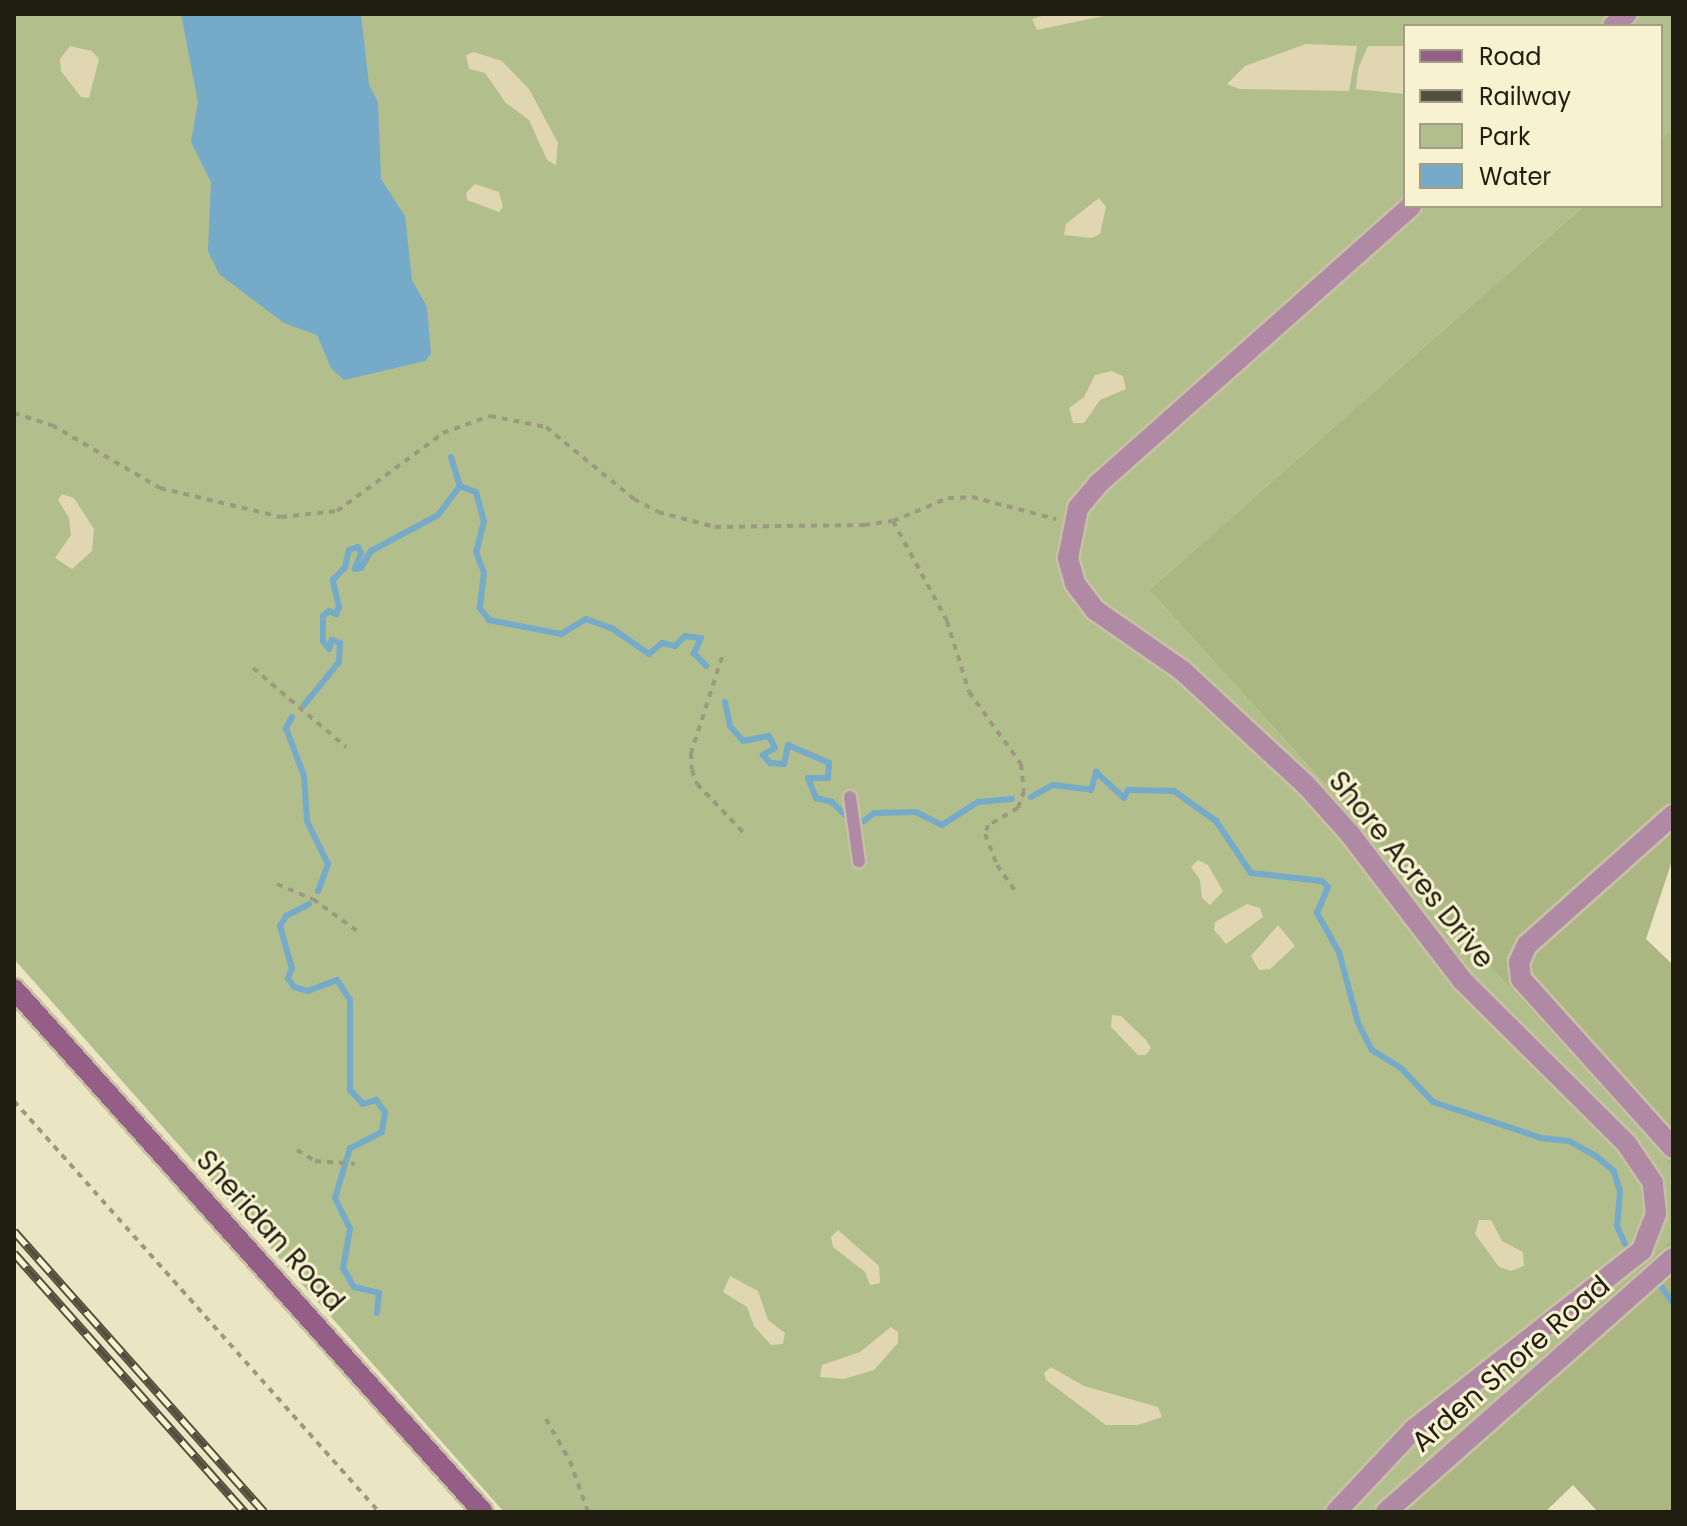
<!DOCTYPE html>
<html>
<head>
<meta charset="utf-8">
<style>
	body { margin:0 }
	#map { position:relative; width:1687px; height:1526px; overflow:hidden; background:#ebe5c3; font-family:Poppins,sans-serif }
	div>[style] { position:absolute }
	.green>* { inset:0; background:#b2be8c }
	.forest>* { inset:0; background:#abb683 }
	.sand>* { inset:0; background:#e0d6b2 }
	.water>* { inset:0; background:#75aac8 }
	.stream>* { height:6px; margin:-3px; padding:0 3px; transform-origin:3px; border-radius:3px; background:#75aac8 }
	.path>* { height:4px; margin-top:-2px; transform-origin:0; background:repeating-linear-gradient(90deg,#9d997f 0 6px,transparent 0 12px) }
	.roads { filter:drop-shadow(2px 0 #c6c1a3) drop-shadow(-2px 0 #c6c1a3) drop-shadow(0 2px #c6c1a3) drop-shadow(0 -2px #c6c1a3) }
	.lane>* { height:12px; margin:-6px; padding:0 6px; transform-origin:6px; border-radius:6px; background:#b08aa5 }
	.street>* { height:20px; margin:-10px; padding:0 10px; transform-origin:10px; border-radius:10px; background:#b08aa5 }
	.secondary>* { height:20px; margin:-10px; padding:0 10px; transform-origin:10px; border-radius:10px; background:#945e86 }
	.rail>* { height:9px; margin-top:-4.5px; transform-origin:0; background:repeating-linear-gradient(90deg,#f8f2d0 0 18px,#524f3d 0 36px); box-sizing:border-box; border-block:2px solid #524f3d }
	span { translate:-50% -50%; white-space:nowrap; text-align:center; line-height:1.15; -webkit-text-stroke:6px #f8f2d0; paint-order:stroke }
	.street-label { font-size:28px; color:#201e11 }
	.frame { position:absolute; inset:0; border:16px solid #201e11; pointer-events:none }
	.legend { position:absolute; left:1403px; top:24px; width:260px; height:184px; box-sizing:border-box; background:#f8f2d0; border:2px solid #a29d84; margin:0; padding:10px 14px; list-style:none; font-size:24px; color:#201e11 }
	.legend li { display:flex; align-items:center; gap:16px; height:40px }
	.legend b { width:40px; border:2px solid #a29d84 }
</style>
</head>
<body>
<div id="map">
	<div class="green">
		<div style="clip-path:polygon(14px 14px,1673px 14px,1673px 128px,1661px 139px,1661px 26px,1405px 26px,1405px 206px,1584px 206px,1149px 590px,1673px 1168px,1673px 1238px,1368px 1512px,504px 1512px,14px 959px)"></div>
	</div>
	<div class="forest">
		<div style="clip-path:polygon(1673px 128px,1673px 858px,1646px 939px,1673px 965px,1673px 1168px,1149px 590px,1584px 206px,1661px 206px,1661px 139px)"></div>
		<div style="clip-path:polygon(1673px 1238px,1673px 1512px,1598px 1512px,1573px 1485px,1545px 1512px,1368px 1512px)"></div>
	</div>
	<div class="sand">
		<div style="clip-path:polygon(1048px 14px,1113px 14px,1037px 30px,1032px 19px)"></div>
		<div style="clip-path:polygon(1306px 44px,1357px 46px,1349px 91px,1239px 89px,1227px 84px,1245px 66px)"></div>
		<div style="clip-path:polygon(70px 46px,92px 51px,99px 59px,89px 98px,81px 97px,61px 71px,60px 59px)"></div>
		<div style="clip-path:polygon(1368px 46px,1405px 46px,1405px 94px,1356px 89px,1358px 69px)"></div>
		<div style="clip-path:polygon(474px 52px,502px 61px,529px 89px,558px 143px,556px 165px,547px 160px,529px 120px,506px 103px,485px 73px,469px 69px,466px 55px)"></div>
		<div style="clip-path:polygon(475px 184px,499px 192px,503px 207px,499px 212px,467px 200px,466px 193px)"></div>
		<div style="clip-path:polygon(1099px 198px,1106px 207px,1100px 234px,1092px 238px,1064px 235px,1066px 224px)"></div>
		<div style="clip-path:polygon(1111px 371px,1123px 376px,1126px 389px,1100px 400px,1084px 423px,1073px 423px,1069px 408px,1084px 397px,1095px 375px)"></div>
		<div style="clip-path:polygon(62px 494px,74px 498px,94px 529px,92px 551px,72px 569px,55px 558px,71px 535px,69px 518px,58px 500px)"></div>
		<div style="clip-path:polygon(1198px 860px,1208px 865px,1223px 891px,1210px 905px,1202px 898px,1200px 880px,1191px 867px)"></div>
		<div style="clip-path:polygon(1247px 904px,1260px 908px,1263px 917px,1226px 944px,1214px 930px,1215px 922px)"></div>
		<div style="clip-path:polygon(1278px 925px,1295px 946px,1270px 969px,1259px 970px,1251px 956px)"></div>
		<div style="clip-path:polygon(1112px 1015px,1121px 1016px,1146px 1040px,1151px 1048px,1146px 1055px,1138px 1055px,1111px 1027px)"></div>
		<div style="clip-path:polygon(1479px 1220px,1491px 1220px,1502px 1241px,1523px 1252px,1524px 1266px,1511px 1271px,1499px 1267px,1475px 1234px)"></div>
		<div style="clip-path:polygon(838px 1230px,879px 1266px,880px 1283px,870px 1285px,865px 1272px,833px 1247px,831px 1237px)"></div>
		<div style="clip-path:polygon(730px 1276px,758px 1291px,768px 1320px,785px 1333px,783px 1344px,771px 1345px,754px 1326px,747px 1307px,723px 1292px)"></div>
		<div style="clip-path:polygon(891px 1327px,898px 1332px,898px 1343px,874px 1370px,844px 1379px,820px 1377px,822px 1365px,860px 1352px)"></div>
		<div style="clip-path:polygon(1051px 1367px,1084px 1386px,1158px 1407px,1162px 1417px,1138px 1425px,1106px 1425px,1046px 1380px,1044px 1373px)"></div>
	</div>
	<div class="water">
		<div style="clip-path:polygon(181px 14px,361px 14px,369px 85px,378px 102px,381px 179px,405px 216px,412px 280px,427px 307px,431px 354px,425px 361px,344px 380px,331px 368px,317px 335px,284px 323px,219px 274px,208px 251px,211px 182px,191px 142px,198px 102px)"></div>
	</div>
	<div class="stream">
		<div style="left:451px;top:457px;width:30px;rotate:73deg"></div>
		<div style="left:460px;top:486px;width:17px;rotate:21deg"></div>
		<div style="left:476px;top:492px;width:30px;rotate:75deg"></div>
		<div style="left:484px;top:521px;width:32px;rotate:104deg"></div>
		<div style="left:476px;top:552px;width:22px;rotate:69deg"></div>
		<div style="left:484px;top:573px;width:35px;rotate:97deg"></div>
		<div style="left:480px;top:608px;width:15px;rotate:53deg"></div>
		<div style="left:489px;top:620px;width:73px;rotate:11deg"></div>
		<div style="left:561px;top:634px;width:29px;rotate:-31deg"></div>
		<div style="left:586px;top:619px;width:29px;rotate:20deg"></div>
		<div style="left:613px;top:629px;width:44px;rotate:34.8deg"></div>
		<div style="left:649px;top:654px;width:17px;rotate:-40deg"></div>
		<div style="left:662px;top:643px;width:13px;rotate:13deg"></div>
		<div style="left:675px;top:646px;width:14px;rotate:-45deg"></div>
		<div style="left:685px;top:636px;width:16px;rotate:7deg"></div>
		<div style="left:701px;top:638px;width:17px;rotate:115deg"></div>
		<div style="left:694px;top:653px;width:18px;rotate:47deg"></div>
		<div style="left:725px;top:702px;width:25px;rotate:78deg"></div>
		<div style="left:730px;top:726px;width:20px;rotate:49deg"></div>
		<div style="left:743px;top:741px;width:26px;rotate:-11deg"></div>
		<div style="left:769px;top:736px;width:13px;rotate:63deg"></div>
		<div style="left:775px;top:748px;width:14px;rotate:150deg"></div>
		<div style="left:763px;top:755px;width:11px;rotate:49deg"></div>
		<div style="left:770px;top:763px;width:14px;rotate:4deg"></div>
		<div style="left:784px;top:764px;width:19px;rotate:-78deg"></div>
		<div style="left:788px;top:745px;width:45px;rotate:23.7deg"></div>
		<div style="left:829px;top:763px;width:15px;rotate:94deg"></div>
		<div style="left:828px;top:778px;width:20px;rotate:180deg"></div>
		<div style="left:808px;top:778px;width:22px;rotate:68deg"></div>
		<div style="left:816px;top:798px;width:16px;rotate:14deg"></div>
		<div style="left:832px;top:802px;width:21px;rotate:45deg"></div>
		<div style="left:847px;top:817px;width:17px;rotate:13deg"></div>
		<div style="left:864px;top:821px;width:13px;rotate:-39deg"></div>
		<div style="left:874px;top:813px;width:42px;rotate:-1.4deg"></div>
		<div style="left:916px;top:812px;width:29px;rotate:27deg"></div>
		<div style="left:942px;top:825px;width:43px;rotate:-32.6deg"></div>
		<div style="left:978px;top:802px;width:34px;rotate:-5deg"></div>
		<div style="left:304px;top:705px;width:55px;rotate:-50.9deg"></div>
		<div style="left:339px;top:662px;width:19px;rotate:-87deg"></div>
		<div style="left:340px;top:643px;width:9px;rotate:-159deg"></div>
		<div style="left:332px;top:640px;width:9px;rotate:108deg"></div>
		<div style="left:329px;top:649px;width:10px;rotate:-127deg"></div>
		<div style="left:323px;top:641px;width:25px;rotate:-90deg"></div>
		<div style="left:323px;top:616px;width:8px;rotate:-40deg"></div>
		<div style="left:329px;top:611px;width:8px;rotate:23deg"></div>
		<div style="left:336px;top:614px;width:8px;rotate:-67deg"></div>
		<div style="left:339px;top:607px;width:28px;rotate:-103deg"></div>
		<div style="left:333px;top:580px;width:18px;rotate:-47deg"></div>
		<div style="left:345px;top:567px;width:17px;rotate:-77deg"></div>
		<div style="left:349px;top:550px;width:9px;rotate:-18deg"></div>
		<div style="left:358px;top:547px;width:7px;rotate:63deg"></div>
		<div style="left:361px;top:553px;width:17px;rotate:111deg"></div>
		<div style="left:355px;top:569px;width:6px;rotate:-9deg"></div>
		<div style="left:361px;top:568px;width:20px;rotate:-60deg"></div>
		<div style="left:371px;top:551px;width:76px;rotate:-28.2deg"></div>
		<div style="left:438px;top:515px;width:36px;rotate:-53deg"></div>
		<div style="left:292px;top:717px;width:13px;rotate:119deg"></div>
		<div style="left:286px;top:728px;width:51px;rotate:69.4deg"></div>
		<div style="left:304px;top:776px;width:45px;rotate:86.2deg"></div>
		<div style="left:307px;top:821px;width:48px;rotate:64deg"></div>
		<div style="left:328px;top:864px;width:29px;rotate:110deg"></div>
		<div style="left:1031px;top:797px;width:25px;rotate:-29deg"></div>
		<div style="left:1053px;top:785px;width:38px;rotate:7deg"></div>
		<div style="left:1091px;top:790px;width:19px;rotate:-74deg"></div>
		<div style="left:1096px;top:772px;width:38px;rotate:43deg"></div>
		<div style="left:1124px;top:798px;width:9px;rotate:-63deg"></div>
		<div style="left:1128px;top:790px;width:46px;rotate:1.2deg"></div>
		<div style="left:1174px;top:791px;width:52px;rotate:35.5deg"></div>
		<div style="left:1216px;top:821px;width:63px;rotate:56.1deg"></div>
		<div style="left:1251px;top:873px;width:71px;rotate:6.4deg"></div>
		<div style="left:1322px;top:881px;width:8px;rotate:45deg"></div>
		<div style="left:1328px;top:887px;width:28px;rotate:113deg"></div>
		<div style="left:1317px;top:913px;width:45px;rotate:60.6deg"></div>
		<div style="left:1339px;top:952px;width:73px;rotate:75deg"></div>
		<div style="left:1358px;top:1023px;width:30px;rotate:63deg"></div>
		<div style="left:1372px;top:1050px;width:36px;rotate:32deg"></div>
		<div style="left:1402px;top:1069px;width:45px;rotate:46.8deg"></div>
		<div style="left:1433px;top:1102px;width:114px;rotate:18.4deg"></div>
		<div style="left:1541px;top:1138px;width:28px;rotate:6deg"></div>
		<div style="left:1569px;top:1141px;width:31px;rotate:29deg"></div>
		<div style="left:1596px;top:1156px;width:23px;rotate:40deg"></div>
		<div style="left:1614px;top:1171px;width:22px;rotate:74deg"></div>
		<div style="left:1620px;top:1192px;width:34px;rotate:95deg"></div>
		<div style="left:1617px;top:1226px;width:20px;rotate:66deg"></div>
		<div style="left:309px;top:904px;width:26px;rotate:152deg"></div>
		<div style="left:286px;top:916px;width:12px;rotate:121deg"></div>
		<div style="left:280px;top:926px;width:44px;rotate:74.1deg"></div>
		<div style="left:292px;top:968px;width:11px;rotate:112deg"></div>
		<div style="left:288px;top:978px;width:11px;rotate:56deg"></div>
		<div style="left:294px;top:987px;width:15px;rotate:16deg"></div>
		<div style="left:308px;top:991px;width:31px;rotate:-21deg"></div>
		<div style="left:337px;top:980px;width:24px;rotate:57deg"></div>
		<div style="left:350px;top:1000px;width:90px;rotate:90deg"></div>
		<div style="left:350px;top:1090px;width:19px;rotate:47deg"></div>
		<div style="left:363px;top:1104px;width:14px;rotate:-17deg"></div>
		<div style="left:376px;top:1100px;width:15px;rotate:53deg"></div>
		<div style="left:385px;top:1112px;width:20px;rotate:99deg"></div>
		<div style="left:382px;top:1132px;width:36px;rotate:153deg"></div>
		<div style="left:350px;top:1148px;width:52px;rotate:106.7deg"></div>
		<div style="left:335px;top:1198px;width:34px;rotate:64deg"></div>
		<div style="left:350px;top:1229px;width:40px;rotate:100deg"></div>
		<div style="left:343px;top:1268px;width:22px;rotate:60deg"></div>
		<div style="left:354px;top:1287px;width:26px;rotate:13deg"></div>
		<div style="left:379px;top:1293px;width:20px;rotate:96deg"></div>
		<div style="left:1657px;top:1281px;width:27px;rotate:54deg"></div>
	</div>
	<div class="path">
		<div style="left:14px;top:413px;width:40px;rotate:18deg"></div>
		<div style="left:52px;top:425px;width:125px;rotate:30.3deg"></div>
		<div style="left:160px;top:488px;width:124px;rotate:13.5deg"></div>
		<div style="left:281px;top:517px;width:56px;rotate:-6.1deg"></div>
		<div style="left:337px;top:511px;width:132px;rotate:-36.3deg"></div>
		<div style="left:443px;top:433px;width:50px;rotate:-19.9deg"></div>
		<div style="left:490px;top:416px;width:57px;rotate:11.1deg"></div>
		<div style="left:546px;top:427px;width:114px;rotate:39.3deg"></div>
		<div style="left:634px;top:499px;width:27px;rotate:28deg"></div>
		<div style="left:658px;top:512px;width:59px;rotate:14.7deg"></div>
		<div style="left:715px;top:527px;width:149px;rotate:-0.8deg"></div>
		<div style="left:864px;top:525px;width:29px;rotate:-8deg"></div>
		<div style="left:893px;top:521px;width:60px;rotate:-22.7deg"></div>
		<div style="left:948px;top:498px;width:24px;rotate:-2deg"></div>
		<div style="left:972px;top:497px;width:87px;rotate:14.7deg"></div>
		<div style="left:893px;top:521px;width:114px;rotate:61.6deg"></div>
		<div style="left:947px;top:621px;width:74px;rotate:72.8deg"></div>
		<div style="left:969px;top:692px;width:89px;rotate:54.2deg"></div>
		<div style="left:1021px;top:764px;width:27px;rotate:84deg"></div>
		<div style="left:1024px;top:791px;width:18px;rotate:109deg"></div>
		<div style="left:1018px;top:808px;width:34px;rotate:150deg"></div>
		<div style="left:988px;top:825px;width:9px;rotate:108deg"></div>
		<div style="left:985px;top:834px;width:33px;rotate:69deg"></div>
		<div style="left:997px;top:865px;width:32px;rotate:55deg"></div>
		<div style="left:722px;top:657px;width:101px;rotate:107.9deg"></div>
		<div style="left:691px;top:753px;width:17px;rotate:87deg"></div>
		<div style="left:692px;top:770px;width:15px;rotate:70deg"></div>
		<div style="left:697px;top:784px;width:68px;rotate:46.2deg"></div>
		<div style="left:253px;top:668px;width:122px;rotate:40.3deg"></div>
		<div style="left:277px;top:884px;width:39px;rotate:23deg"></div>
		<div style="left:313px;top:899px;width:54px;rotate:36deg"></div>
		<div style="left:14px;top:1101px;width:550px;rotate:48.39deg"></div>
		<div style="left:297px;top:1150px;width:21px;rotate:31deg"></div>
		<div style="left:315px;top:1161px;width:40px;rotate:4.3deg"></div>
		<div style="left:546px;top:1419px;width:48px;rotate:60.3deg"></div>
		<div style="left:570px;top:1461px;width:54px;rotate:70.6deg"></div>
	</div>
	<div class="roads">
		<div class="lane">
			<div style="left:850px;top:797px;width:65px;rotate:82deg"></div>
		</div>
		<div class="street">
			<div style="left:1613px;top:26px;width:18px;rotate:-41deg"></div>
			<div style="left:1673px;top:815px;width:195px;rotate:138.3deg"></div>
			<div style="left:1527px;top:945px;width:19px;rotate:115deg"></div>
			<div style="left:1519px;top:962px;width:17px;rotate:83deg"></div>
			<div style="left:1521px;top:979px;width:227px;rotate:48deg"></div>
			<div style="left:1336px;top:1512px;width:114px;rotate:-46.8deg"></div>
			<div style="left:1414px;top:1429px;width:290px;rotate:-38.1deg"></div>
			<div style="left:1642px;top:1250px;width:39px;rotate:-69deg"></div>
			<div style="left:1656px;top:1214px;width:31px;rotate:-96deg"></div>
			<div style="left:1653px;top:1183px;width:48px;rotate:-124deg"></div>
			<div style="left:1626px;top:1143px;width:231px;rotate:-135.2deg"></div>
			<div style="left:1462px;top:980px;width:184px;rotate:-127.5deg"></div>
			<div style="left:1350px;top:834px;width:66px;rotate:-131.9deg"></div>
			<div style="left:1306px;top:785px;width:168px;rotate:-137.2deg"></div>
			<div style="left:1183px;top:671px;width:107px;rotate:-145.3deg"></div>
			<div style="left:1095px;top:610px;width:34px;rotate:-127deg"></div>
			<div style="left:1075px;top:583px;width:26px;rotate:-106deg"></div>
			<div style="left:1068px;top:558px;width:51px;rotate:-78.7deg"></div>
			<div style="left:1078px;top:508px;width:31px;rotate:-50deg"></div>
			<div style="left:1098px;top:484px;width:419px;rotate:-41.6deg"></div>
			<div style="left:1386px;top:1512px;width:383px;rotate:-41.5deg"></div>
		</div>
		<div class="secondary">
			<div style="left:14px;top:989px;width:702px;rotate:48.12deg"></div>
		</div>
	</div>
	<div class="rail">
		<div style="left:14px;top:1231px;width:376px;rotate:48.3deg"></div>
		<div style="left:14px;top:1253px;width:347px;rotate:48.3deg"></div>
	</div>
	<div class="street-label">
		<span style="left:1411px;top:870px;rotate:51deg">Shore Acres Drive</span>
		<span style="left:270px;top:1231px;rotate:48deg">Sheridan Road</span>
		<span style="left:1511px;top:1364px;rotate:-41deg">Arden Shore Road</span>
	</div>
	<div class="frame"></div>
	<ul class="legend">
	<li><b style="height:10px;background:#945e86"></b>Road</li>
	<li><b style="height:10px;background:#524f3d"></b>Railway</li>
	<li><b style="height:22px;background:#b2be8c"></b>Park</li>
	<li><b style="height:22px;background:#75aac8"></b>Water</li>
	</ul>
</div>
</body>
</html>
